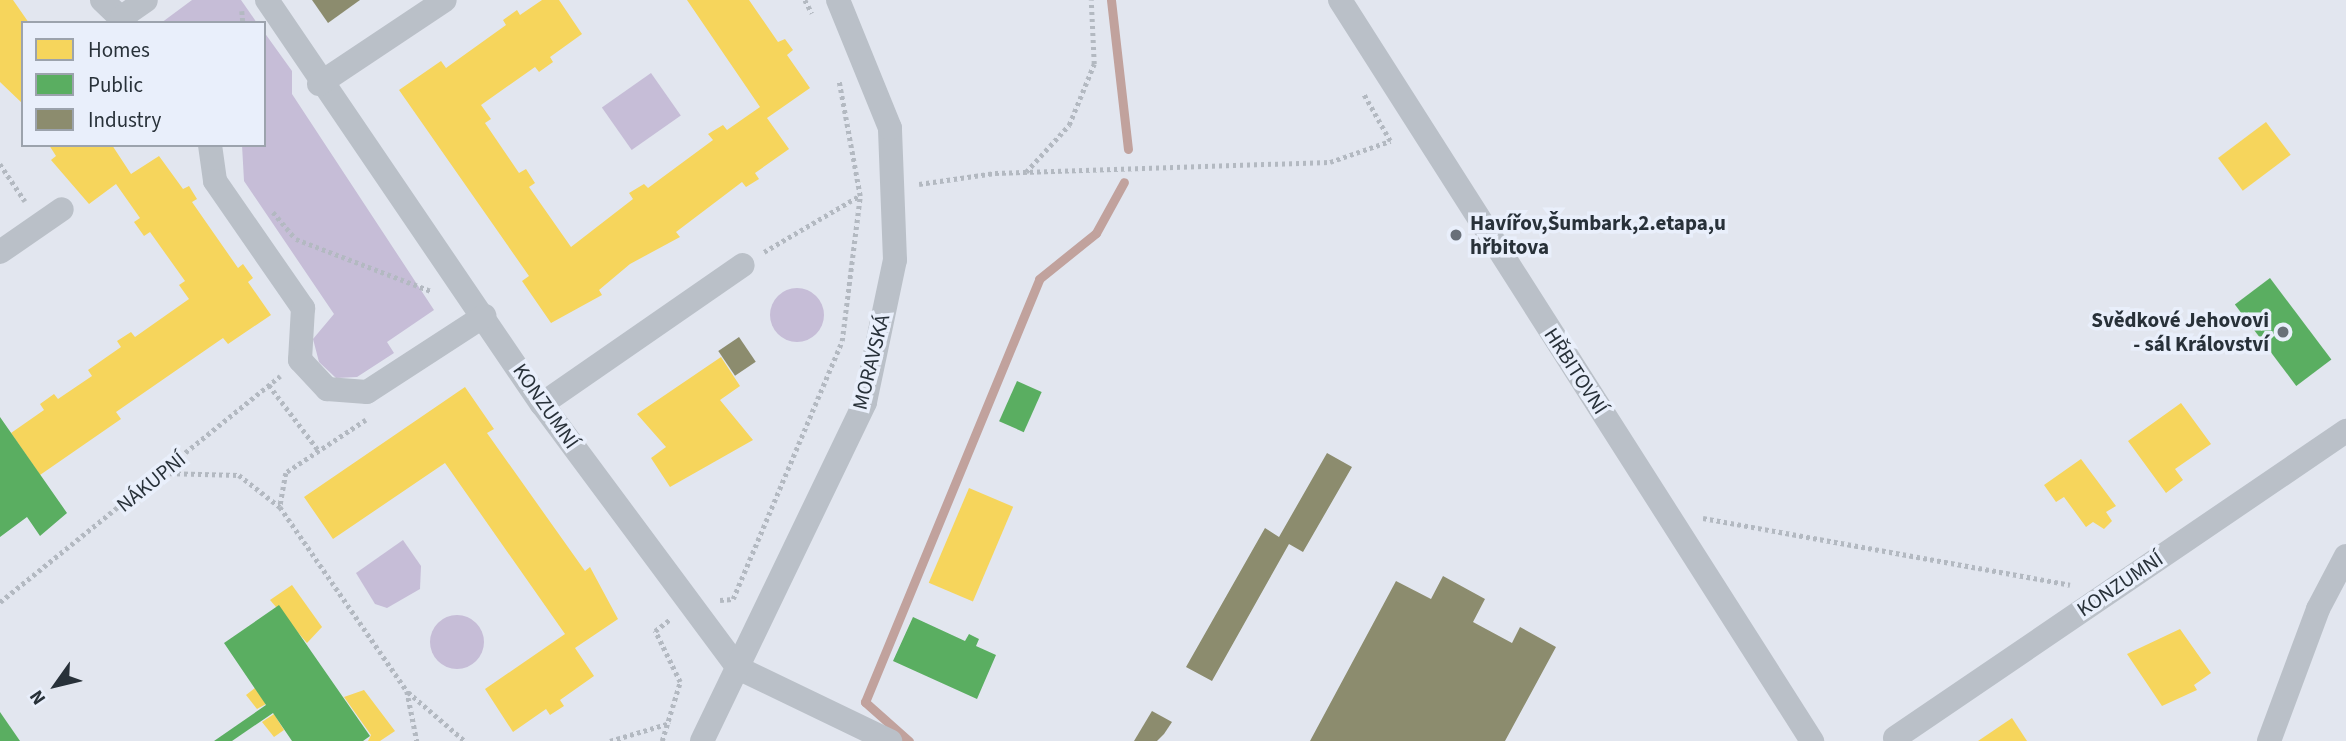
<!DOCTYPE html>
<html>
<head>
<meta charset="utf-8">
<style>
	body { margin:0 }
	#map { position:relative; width:2346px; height:741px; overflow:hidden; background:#e2e6ef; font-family:"Source Sans 3",sans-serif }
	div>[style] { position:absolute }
	.green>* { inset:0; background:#c6bdd7; transform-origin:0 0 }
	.round { border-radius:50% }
	.homes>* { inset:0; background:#f6d55c; transform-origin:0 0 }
	.public>* { inset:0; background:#5aae61; transform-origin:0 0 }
	.industry>* { inset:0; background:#8c8c6e; transform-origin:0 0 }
	.stream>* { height:9px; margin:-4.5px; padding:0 4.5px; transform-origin:4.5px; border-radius:4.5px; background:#c1a29d }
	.path>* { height:4.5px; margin-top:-2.25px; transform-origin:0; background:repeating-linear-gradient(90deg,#b3b9c1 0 3.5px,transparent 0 7px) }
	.street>* { height:24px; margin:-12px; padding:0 12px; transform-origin:12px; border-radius:12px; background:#bac0c8 }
	.dots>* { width:19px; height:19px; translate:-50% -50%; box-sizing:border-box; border:4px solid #e9effb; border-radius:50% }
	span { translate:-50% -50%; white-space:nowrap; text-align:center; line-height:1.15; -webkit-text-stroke:7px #e9effb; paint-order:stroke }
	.poi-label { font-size:21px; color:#283139; font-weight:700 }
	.left { translate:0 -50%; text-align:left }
	.right { translate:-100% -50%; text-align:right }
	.street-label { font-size:21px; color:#283139 }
	.legend { position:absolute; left:21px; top:21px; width:245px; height:126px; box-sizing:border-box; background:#e9effb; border:2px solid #9ca3ad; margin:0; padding:9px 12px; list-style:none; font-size:21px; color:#283139 }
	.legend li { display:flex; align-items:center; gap:14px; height:35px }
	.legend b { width:35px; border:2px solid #9ca3ad }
	.north { position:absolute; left:21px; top:650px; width:70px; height:70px; -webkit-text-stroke:5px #e9effb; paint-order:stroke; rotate:236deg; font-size:19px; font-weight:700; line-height:28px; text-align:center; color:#283139 }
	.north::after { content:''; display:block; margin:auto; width:24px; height:32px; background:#283139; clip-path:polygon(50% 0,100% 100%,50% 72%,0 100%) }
</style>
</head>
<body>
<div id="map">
	<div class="green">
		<div style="clip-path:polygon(192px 0,241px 0,257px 23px,161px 23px)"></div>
		<div style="clip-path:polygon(264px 32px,292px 71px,292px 94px,434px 310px,387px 342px,394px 353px,357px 377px,336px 378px,319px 362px,313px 339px,334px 314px,244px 181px,242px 145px,264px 145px)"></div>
		<div style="left:651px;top:73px;width:52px;height:60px;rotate:55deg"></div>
		<div class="round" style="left:770px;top:288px;width:54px;height:54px"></div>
		<div style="clip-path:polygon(403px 540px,421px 566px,420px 589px,387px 608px,375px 604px,356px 573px)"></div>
		<div class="round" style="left:430px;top:615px;width:54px;height:54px"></div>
	</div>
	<div class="homes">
		<div style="clip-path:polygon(0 0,13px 0,29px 23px,23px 23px,23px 104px,0 82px)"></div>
		<div style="clip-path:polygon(542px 0,559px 0,582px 34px,550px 57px,553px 62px,539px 72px,535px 67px,481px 105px,491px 119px,485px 123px,519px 173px,526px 169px,535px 183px,529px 187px,571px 247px,633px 199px,629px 193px,644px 184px,648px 188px,713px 140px,708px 134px,723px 125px,727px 130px,760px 107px,687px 0,749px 0,778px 42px,785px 39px,793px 50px,787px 55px,810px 88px,767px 118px,789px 149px,755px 173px,759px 179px,746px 187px,742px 182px,676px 232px,680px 237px,630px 264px,599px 290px,602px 295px,551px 323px,522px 281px,529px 276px,399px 90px,441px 61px,446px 68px,506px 25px,503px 20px,517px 10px,520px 15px)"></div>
		<div style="left:2266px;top:122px;width:41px;height:60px;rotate:53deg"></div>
		<div style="clip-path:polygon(49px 145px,112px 145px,131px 174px,159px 156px,183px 189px,189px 186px,197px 199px,192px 202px,238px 268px,243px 264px,253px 278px,248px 282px,271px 315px,228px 344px,223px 338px,116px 412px,121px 419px,40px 475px,11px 433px,44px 410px,40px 404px,54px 394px,58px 399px,92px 376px,88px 370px,121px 347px,117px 341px,131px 332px,135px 337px,189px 299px,179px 285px,185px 281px,150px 232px,144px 236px,134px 222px,140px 218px,116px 184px,89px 204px,51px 160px,56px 156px)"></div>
		<div style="clip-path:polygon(721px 357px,740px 386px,720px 400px,753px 440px,670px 487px,651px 458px,666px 447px,637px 414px)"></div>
		<div style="clip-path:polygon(465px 387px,494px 429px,487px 433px,585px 571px,590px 567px,618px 619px,575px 648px,594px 676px,560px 700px,564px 706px,550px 715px,546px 709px,513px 732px,485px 689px,565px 634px,445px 463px,333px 539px,304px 497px)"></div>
		<div style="clip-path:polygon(2181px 403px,2211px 444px,2175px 469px,2183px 480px,2166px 493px,2128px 441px)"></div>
		<div style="clip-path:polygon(2081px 459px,2116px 506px,2106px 512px,2112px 521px,2104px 529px,2093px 522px,2086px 527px,2064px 497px,2056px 502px,2044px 485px)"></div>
		<div style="left:969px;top:488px;width:48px;height:103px;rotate:23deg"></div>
		<div style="clip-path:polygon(292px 585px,322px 627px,307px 643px,270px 600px)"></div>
		<div style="clip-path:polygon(2180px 629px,2211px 673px,2194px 685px,2197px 690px,2162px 706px,2127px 654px)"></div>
		<div style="clip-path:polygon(255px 688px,266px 704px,257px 709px,246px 695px)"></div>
		<div style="clip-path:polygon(364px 690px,395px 731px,380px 741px,368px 741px,371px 735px,344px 697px)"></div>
		<div style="clip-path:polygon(274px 714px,284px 730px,274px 737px,262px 722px)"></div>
		<div style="clip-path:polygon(2012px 718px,2027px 741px,1978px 741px)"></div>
	</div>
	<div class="public">
		<div style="left:2270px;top:278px;width:102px;height:44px;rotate:53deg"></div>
		<div style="left:1017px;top:381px;width:27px;height:44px;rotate:24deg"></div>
		<div style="clip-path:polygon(0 417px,67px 513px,40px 536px,27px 517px,0 537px)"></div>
		<div style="clip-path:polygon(279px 605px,370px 736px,363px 741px,292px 741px,273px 713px,232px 741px,214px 741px,266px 705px,224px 643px)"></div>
		<div style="clip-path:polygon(913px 617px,965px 641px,969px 634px,979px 639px,976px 646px,996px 655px,977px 699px,893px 661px)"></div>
		<div style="clip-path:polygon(0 712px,20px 741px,0 741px)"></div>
	</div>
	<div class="industry">
		<div style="clip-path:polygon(312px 0,360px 0,328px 23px)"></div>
		<div style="left:739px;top:337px;width:30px;height:25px;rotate:56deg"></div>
		<div style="clip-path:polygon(1327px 453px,1352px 467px,1303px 552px,1289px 544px,1212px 681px,1186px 667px,1265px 528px,1279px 537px)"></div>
		<div style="clip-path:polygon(1443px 576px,1485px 599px,1473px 622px,1512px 643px,1520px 627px,1556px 647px,1505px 741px,1310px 741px,1396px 581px,1431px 599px)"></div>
		<div style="clip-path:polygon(1152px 711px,1172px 722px,1164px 734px,1157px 741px,1134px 741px)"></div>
	</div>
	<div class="stream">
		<div style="left:1111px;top:0;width:150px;rotate:83.5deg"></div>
		<div style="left:909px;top:741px;width:59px;rotate:-138.4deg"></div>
		<div style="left:865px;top:702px;width:457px;rotate:-67.6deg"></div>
		<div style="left:1039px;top:279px;width:73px;rotate:-38.9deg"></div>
		<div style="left:1096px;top:233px;width:58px;rotate:-61.2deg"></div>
	</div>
	<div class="path">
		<div style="left:805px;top:0;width:15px;rotate:62deg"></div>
		<div style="left:242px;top:11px;width:12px;rotate:85deg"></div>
		<div style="left:0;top:164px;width:45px;rotate:56deg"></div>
		<div style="left:1026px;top:172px;width:64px;rotate:-47.5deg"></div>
		<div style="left:1069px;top:125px;width:66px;rotate:-67.7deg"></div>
		<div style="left:1094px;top:64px;width:64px;rotate:-92.7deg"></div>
		<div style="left:919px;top:184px;width:77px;rotate:-8.2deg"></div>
		<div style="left:995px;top:173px;width:335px;rotate:-1.9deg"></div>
		<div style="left:1330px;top:162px;width:64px;rotate:-19.3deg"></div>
		<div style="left:1390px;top:141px;width:55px;rotate:-119.4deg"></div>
		<div style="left:273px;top:212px;width:35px;rotate:50deg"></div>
		<div style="left:296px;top:239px;width:145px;rotate:21.1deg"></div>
		<div style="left:764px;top:252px;width:110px;rotate:-30.5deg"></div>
		<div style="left:269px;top:385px;width:83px;rotate:52.9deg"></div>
		<div style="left:366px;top:420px;width:96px;rotate:146.5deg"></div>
		<div style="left:286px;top:473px;width:35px;rotate:100deg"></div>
		<div style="left:280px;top:507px;width:224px;rotate:55.4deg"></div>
		<div style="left:407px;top:691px;width:51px;rotate:78.7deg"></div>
		<div style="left:163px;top:473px;width:76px;rotate:1.5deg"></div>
		<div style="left:239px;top:475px;width:52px;rotate:38deg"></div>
		<div style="left:1703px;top:518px;width:373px;rotate:10.3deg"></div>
		<div style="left:720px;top:600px;width:13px;rotate:-4deg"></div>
		<div style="left:733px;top:599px;width:280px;rotate:-67.1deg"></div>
		<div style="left:842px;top:341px;width:146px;rotate:-82.9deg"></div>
		<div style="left:860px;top:196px;width:116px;rotate:-100.4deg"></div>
		<div style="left:0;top:602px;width:360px;rotate:-38.9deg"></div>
		<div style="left:408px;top:692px;width:75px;rotate:40.7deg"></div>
		<div style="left:610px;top:741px;width:63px;rotate:-16.7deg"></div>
		<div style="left:662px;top:741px;width:62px;rotate:-73deg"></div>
		<div style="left:680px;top:682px;width:57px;rotate:-116.1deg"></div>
		<div style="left:655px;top:631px;width:18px;rotate:-38deg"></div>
	</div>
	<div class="street">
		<div style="left:102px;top:0;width:33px;rotate:44deg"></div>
		<div style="left:267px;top:0;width:489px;rotate:55.8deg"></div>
		<div style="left:542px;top:404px;width:329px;rotate:53.4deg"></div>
		<div style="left:738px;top:668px;width:169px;rotate:25.7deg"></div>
		<div style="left:1340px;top:0;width:879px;rotate:57.5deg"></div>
		<div style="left:122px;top:17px;width:29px;rotate:-35deg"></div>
		<div style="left:319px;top:84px;width:151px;rotate:-33.7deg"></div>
		<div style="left:210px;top:145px;width:36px;rotate:82deg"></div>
		<div style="left:215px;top:181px;width:155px;rotate:55.3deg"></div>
		<div style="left:303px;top:308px;width:52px;rotate:93.3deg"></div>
		<div style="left:300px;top:360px;width:40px;rotate:47deg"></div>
		<div style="left:327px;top:389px;width:40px;rotate:4.3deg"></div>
		<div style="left:367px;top:392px;width:140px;rotate:-33deg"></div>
		<div style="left:0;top:252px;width:75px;rotate:-34.7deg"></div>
		<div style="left:542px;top:404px;width:244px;rotate:-34.7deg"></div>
		<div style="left:1895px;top:738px;width:546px;rotate:-34.24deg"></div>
		<div style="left:702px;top:741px;width:376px;rotate:-64.3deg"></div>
		<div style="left:865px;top:402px;width:145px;rotate:-78.1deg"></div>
		<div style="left:895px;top:260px;width:132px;rotate:-92.2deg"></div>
		<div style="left:890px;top:128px;width:138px;rotate:-112.1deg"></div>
		<div style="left:2269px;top:741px;width:141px;rotate:-69.6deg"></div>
		<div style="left:2318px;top:609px;width:60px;rotate:-62.2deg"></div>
	</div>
	<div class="dots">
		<div style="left:1456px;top:235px;background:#697079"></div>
		<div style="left:2283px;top:332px;background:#697079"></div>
	</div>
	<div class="poi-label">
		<span class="left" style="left:1470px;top:235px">Havířov,Šumbark,2.etapa,u<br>hřbitova</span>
		<span class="right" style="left:2269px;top:332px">Svědkové Jehovovi<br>- sál Království</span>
	</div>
	<div class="street-label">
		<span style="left:871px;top:362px;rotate:-76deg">MORAVSKÁ</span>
		<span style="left:1576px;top:371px;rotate:57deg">HŘBITOVNÍ</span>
		<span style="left:546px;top:406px;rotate:55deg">KONZUMNÍ</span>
		<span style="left:151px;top:482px;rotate:-39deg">NÁKUPNÍ</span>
		<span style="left:2120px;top:584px;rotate:-34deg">KONZUMNÍ</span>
	</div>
	<ul class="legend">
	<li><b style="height:19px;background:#f6d55c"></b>Homes</li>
	<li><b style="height:19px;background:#5aae61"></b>Public</li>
	<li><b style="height:19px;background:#8c8c6e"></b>Industry</li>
	</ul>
	<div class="north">N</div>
</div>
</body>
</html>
